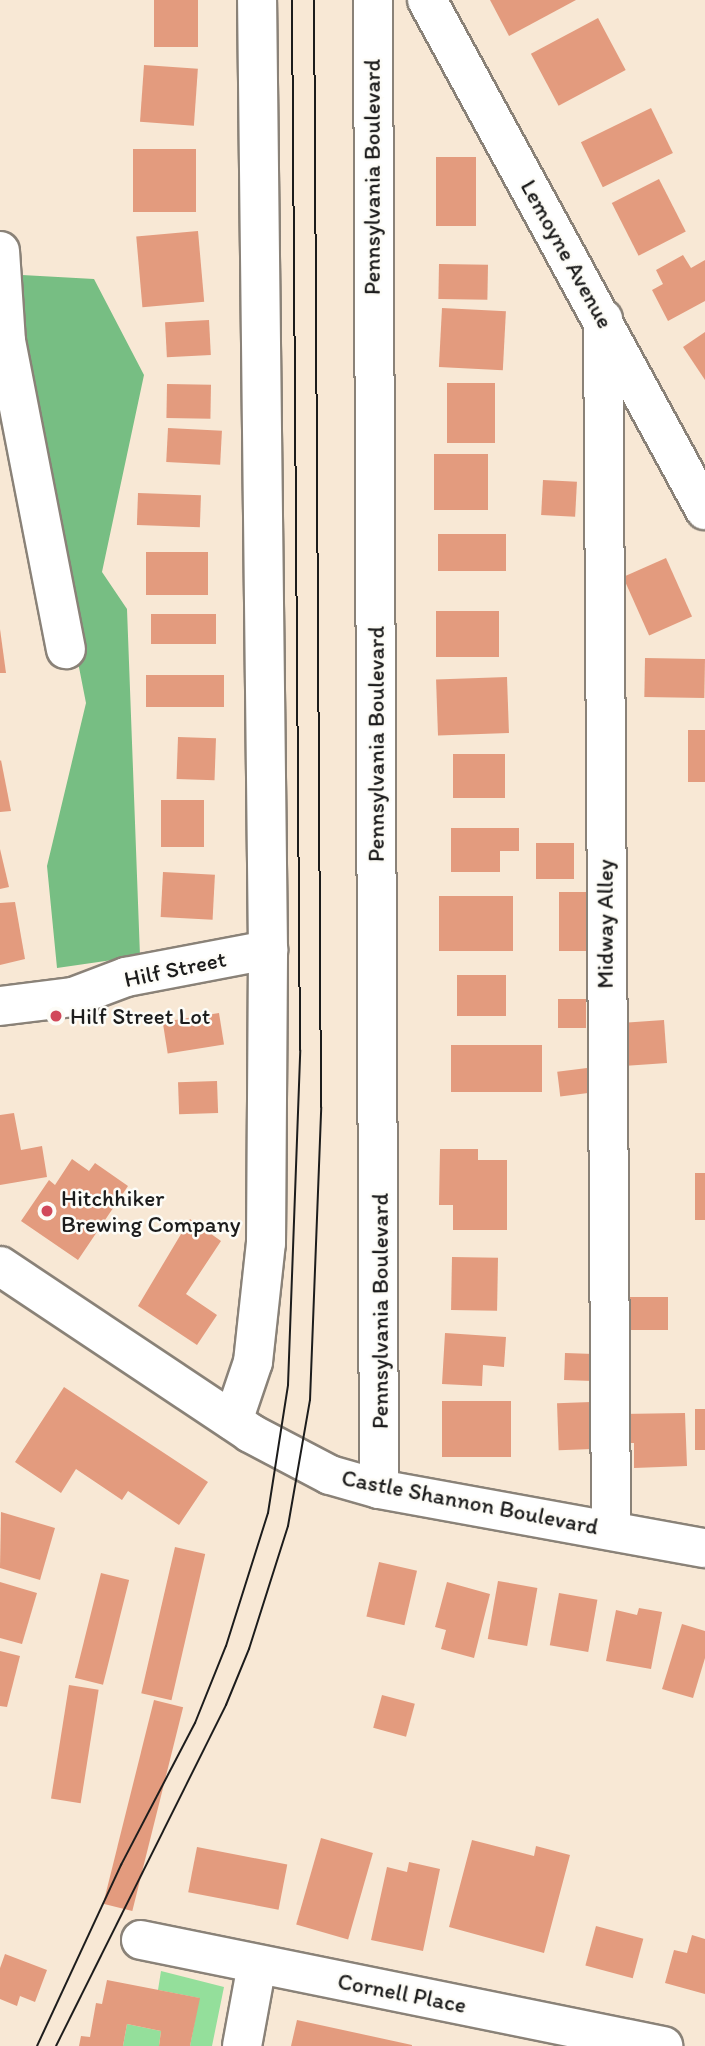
<!DOCTYPE html>
<html>
<head>
<meta charset="utf-8">
<style>
	body { margin:0 }
	#map { position:relative; width:705px; height:2046px; overflow:hidden; background:#f8e8d5; font-family:Itim,sans-serif }
	div>[style] { position:absolute }
	.green>* { inset:0; background:#94df9b }
	.forest>* { inset:0; background:#77be83 }
	.building>* { inset:0; background:#e39b7e; transform-origin:0 0 }
	.roads { filter:drop-shadow(2px 0 #8a8278) drop-shadow(-2px 0 #8a8278) drop-shadow(0 2px #8a8278) drop-shadow(0 -2px #8a8278) }
	.minor>* { height:38px; margin:-19px; padding:0 19px; transform-origin:19px; border-radius:19px; background:#fff }
	.tram>* { height:2px; margin:-1px; padding:0 1px; transform-origin:1px; border-radius:1px; background:#1c1c1c }
	.dots>* { width:19px; height:19px; translate:-50% -50%; box-sizing:border-box; border:4px solid #fdfcf7; border-radius:50% }
	span { translate:-50% -50%; white-space:nowrap; text-align:center; line-height:1.15; -webkit-text-stroke:5px #fdfcf7; paint-order:stroke }
	.street-label { font-size:23px; color:#1c1c1c }
	.poi-label { font-size:23px; color:#1c1c1c }
	.left { translate:0 -50%; text-align:left }
</style>
</head>
<body>
<div id="map">
	<div class="green">
		<div style="clip-path:polygon(161px 1971px,224px 1987px,212px 2046px,190px 2046px,199px 1998px,158px 1990px)"></div>
		<div style="clip-path:polygon(127px 2024px,161px 2031px,159px 2046px,123px 2046px)"></div>
	</div>
	<div class="forest">
		<div style="clip-path:polygon(22px 275px,94px 279px,144px 375px,102px 572px,127px 609px,140px 956px,57px 968px,47px 866px,86px 703px,34px 437px)"></div>
	</div>
	<div class="building">
		<div style="left:154px;top:0;width:44px;height:47px"></div>
		<div style="clip-path:polygon(490px 0,576px 0,509px 36px)"></div>
		<div style="left:598px;top:18px;width:59px;height:76px;rotate:62deg"></div>
		<div style="left:144px;top:65px;width:54px;height:57px;rotate:4deg"></div>
		<div style="left:651px;top:108px;width:50px;height:78px;rotate:64deg"></div>
		<div style="left:133px;top:149px;width:63px;height:63px"></div>
		<div style="left:436px;top:157px;width:40px;height:69px"></div>
		<div style="left:659px;top:179px;width:59px;height:53px;rotate:63deg"></div>
		<div style="left:198px;top:231px;width:71px;height:62px;rotate:85deg"></div>
		<div style="clip-path:polygon(683px 255px,691px 268px,705px 260px,705px 301px,668px 321px,652px 290px,663px 284px,656px 270px)"></div>
		<div style="left:439px;top:264px;width:49px;height:35px;rotate:1deg"></div>
		<div style="left:442px;top:308px;width:64px;height:59px;rotate:3deg"></div>
		<div style="left:209px;top:320px;width:35px;height:44px;rotate:87deg"></div>
		<div style="clip-path:polygon(705px 332px,705px 380px,683px 347px)"></div>
		<div style="left:495px;top:383px;width:60px;height:48px;rotate:90deg"></div>
		<div style="left:167px;top:384px;width:44px;height:34px;rotate:1deg"></div>
		<div style="left:168px;top:428px;width:54px;height:34px;rotate:3deg"></div>
		<div style="left:434px;top:454px;width:54px;height:56px"></div>
		<div style="left:543px;top:480px;width:34px;height:35px;rotate:3deg"></div>
		<div style="left:138px;top:493px;width:63px;height:32px;rotate:2deg"></div>
		<div style="left:438px;top:534px;width:68px;height:37px"></div>
		<div style="left:208px;top:552px;width:43px;height:62px;rotate:90deg"></div>
		<div style="left:666px;top:558px;width:64px;height:47px;rotate:66deg"></div>
		<div style="left:436px;top:611px;width:63px;height:46px"></div>
		<div style="left:151px;top:614px;width:65px;height:30px"></div>
		<div style="clip-path:polygon(0 629px,6px 673px,0 673px)"></div>
		<div style="left:645px;top:658px;width:60px;height:39px;rotate:1deg"></div>
		<div style="left:146px;top:675px;width:78px;height:32px"></div>
		<div style="left:507px;top:677px;width:56px;height:71px;rotate:88deg"></div>
		<div style="left:688px;top:730px;width:17px;height:52px"></div>
		<div style="left:178px;top:737px;width:38px;height:42px;rotate:2deg"></div>
		<div style="left:453px;top:754px;width:52px;height:44px"></div>
		<div style="clip-path:polygon(1px 760px,11px 811px,0 812px,0 761px)"></div>
		<div style="left:161px;top:800px;width:43px;height:47px"></div>
		<div style="clip-path:polygon(451px 828px,519px 828px,519px 851px,500px 851px,500px 872px,451px 872px)"></div>
		<div style="left:536px;top:843px;width:38px;height:36px"></div>
		<div style="clip-path:polygon(0 849px,9px 887px,0 889px)"></div>
		<div style="left:163px;top:872px;width:52px;height:45px;rotate:3deg"></div>
		<div style="left:559px;top:892px;width:31px;height:59px"></div>
		<div style="left:439px;top:896px;width:74px;height:55px"></div>
		<div style="clip-path:polygon(15px 902px,25px 959px,0 965px,0 903px)"></div>
		<div style="left:457px;top:975px;width:49px;height:41px"></div>
		<div style="left:558px;top:999px;width:28px;height:29px"></div>
		<div style="left:219px;top:1013px;width:32px;height:57px;rotate:81deg"></div>
		<div style="left:664px;top:1020px;width:43px;height:40px;rotate:86deg"></div>
		<div style="left:451px;top:1045px;width:91px;height:47px"></div>
		<div style="left:587px;top:1068px;width:25px;height:30px;rotate:83deg"></div>
		<div style="left:217px;top:1081px;width:32px;height:39px;rotate:88deg"></div>
		<div style="clip-path:polygon(14px 1113px,21px 1150px,42px 1146px,47px 1177px,0 1185px,0 1115px)"></div>
		<div style="clip-path:polygon(440px 1149px,478px 1149px,478px 1160px,507px 1160px,507px 1230px,453px 1230px,453px 1205px,439px 1205px)"></div>
		<div style="clip-path:polygon(72px 1159px,89px 1171px,95px 1163px,128px 1186px,78px 1260px,21px 1221px,49px 1180px,55px 1185px)"></div>
		<div style="left:695px;top:1173px;width:10px;height:47px"></div>
		<div style="clip-path:polygon(190px 1219px,221px 1241px,186px 1294px,217px 1315px,197px 1345px,138px 1306px)"></div>
		<div style="left:452px;top:1257px;width:46px;height:53px;rotate:1deg"></div>
		<div style="left:630px;top:1297px;width:38px;height:33px"></div>
		<div style="clip-path:polygon(445px 1333px,506px 1337px,504px 1367px,483px 1365px,482px 1386px,442px 1384px)"></div>
		<div style="left:565px;top:1353px;width:29px;height:27px;rotate:2deg"></div>
		<div style="clip-path:polygon(64px 1387px,208px 1482px,179px 1525px,128px 1491px,122px 1500px,76px 1469px,61px 1493px,15px 1462px)"></div>
		<div style="left:511px;top:1401px;width:56px;height:69px;rotate:90deg"></div>
		<div style="left:591px;top:1402px;width:47px;height:34px;rotate:88deg"></div>
		<div style="left:695px;top:1409px;width:10px;height:41px"></div>
		<div style="clip-path:polygon(685px 1413px,687px 1466px,634px 1468px,634px 1443px,622px 1443px,621px 1414px)"></div>
		<div style="clip-path:polygon(1px 1512px,55px 1528px,40px 1580px,0 1568px)"></div>
		<div style="left:175px;top:1547px;width:31px;height:150px;rotate:13deg"></div>
		<div style="left:379px;top:1562px;width:39px;height:56px;rotate:13deg"></div>
		<div style="left:101px;top:1573px;width:29px;height:108px;rotate:14deg"></div>
		<div style="left:498px;top:1581px;width:40px;height:59px;rotate:10deg"></div>
		<div style="clip-path:polygon(0 1582px,37px 1593px,22px 1644px,0 1638px)"></div>
		<div style="clip-path:polygon(447px 1582px,490px 1594px,474px 1658px,441px 1649px,446px 1630px,435px 1627px)"></div>
		<div style="left:559px;top:1593px;width:39px;height:53px;rotate:10deg"></div>
		<div style="clip-path:polygon(639px 1608px,662px 1612px,651px 1669px,606px 1661px,616px 1610px,637px 1615px)"></div>
		<div style="clip-path:polygon(682px 1624px,705px 1631px,705px 1658px,693px 1698px,662px 1689px)"></div>
		<div style="clip-path:polygon(0 1651px,20px 1656px,7px 1707px,0 1706px)"></div>
		<div style="left:69px;top:1685px;width:30px;height:115px;rotate:9deg"></div>
		<div style="left:382px;top:1695px;width:34px;height:34px;rotate:15deg"></div>
		<div style="left:154px;top:1700px;width:30px;height:210px;rotate:14deg"></div>
		<div style="left:321px;top:1838px;width:54px;height:90px;rotate:16deg"></div>
		<div style="clip-path:polygon(472px 1840px,534px 1856px,536px 1846px,570px 1855px,544px 1953px,449px 1927px)"></div>
		<div style="left:197px;top:1847px;width:92px;height:46px;rotate:11deg"></div>
		<div style="clip-path:polygon(409px 1862px,440px 1869px,423px 1951px,371px 1940px,387px 1867px,407px 1872px)"></div>
		<div style="left:596px;top:1926px;width:49px;height:41px;rotate:15deg"></div>
		<div style="clip-path:polygon(692px 1935px,705px 1939px,705px 1994px,665px 1983px,674px 1950px,687px 1953px)"></div>
		<div style="clip-path:polygon(5px 1954px,47px 1970px,35px 2002px,20px 1996px,17px 2006px,0 1999px,0 1968px)"></div>
		<div style="clip-path:polygon(107px 1980px,200px 1998px,190px 2046px,159px 2046px,161px 2031px,127px 2024px,123px 2046px,79px 2046px,81px 2036px,90px 2037px,96px 2003px,102px 2004px)"></div>
		<div style="clip-path:polygon(297px 2020px,412px 2045px,412px 2046px,291px 2046px)"></div>
	</div>
	<div class="roads">
		<div class="minor">
			<div style="left:373px;top:0;width:1489px;rotate:89.77deg"></div>
			<div style="left:427px;top:0;width:581px;rotate:61.41deg"></div>
			<div style="left:0;top:251px;width:90px;rotate:86.2deg"></div>
			<div style="left:6px;top:341px;width:314px;rotate:79deg"></div>
			<div style="left:603px;top:319px;width:1210px;rotate:89.62deg"></div>
			<div style="left:0;top:1006px;width:74px;rotate:-7deg"></div>
			<div style="left:73px;top:997px;width:57px;rotate:-20.7deg"></div>
			<div style="left:126px;top:977px;width:145px;rotate:-10.8deg"></div>
			<div style="left:0;top:1266px;width:301px;rotate:33.7deg"></div>
			<div style="left:250px;top:1433px;width:90px;rotate:27.7deg"></div>
			<div style="left:330px;top:1475px;width:51px;rotate:15.9deg"></div>
			<div style="left:379px;top:1489px;width:331px;rotate:10.3deg"></div>
			<div style="left:233px;top:1421px;width:62px;rotate:-71.3deg"></div>
			<div style="left:253px;top:1362px;width:120px;rotate:-83.8deg"></div>
			<div style="left:266px;top:1243px;width:293px;rotate:-89.6deg"></div>
			<div style="left:268px;top:950px;width:950px;rotate:-90.66deg"></div>
			<div style="left:141px;top:1940px;width:533px;rotate:11.48deg"></div>
			<div style="left:242px;top:2046px;width:83px;rotate:-79.6deg"></div>
		</div>
	</div>
	<div class="tram">
		<div style="left:37px;top:2046px;width:200px;rotate:-65.1deg"></div>
		<div style="left:121px;top:1865px;width:160px;rotate:-62.5deg"></div>
		<div style="left:195px;top:1723px;width:83px;rotate:-68.1deg"></div>
		<div style="left:226px;top:1646px;width:139px;rotate:-72.5deg"></div>
		<div style="left:268px;top:1513px;width:130px;rotate:-81.1deg"></div>
		<div style="left:288px;top:1385px;width:335px;rotate:-87.9deg"></div>
		<div style="left:300px;top:1050px;width:1050px;rotate:-90.44deg"></div>
		<div style="left:56px;top:2046px;width:381px;rotate:-63.5deg"></div>
		<div style="left:226px;top:1705px;width:61px;rotate:-67.7deg"></div>
		<div style="left:249px;top:1649px;width:129px;rotate:-72.4deg"></div>
		<div style="left:288px;top:1526px;width:128px;rotate:-80.1deg"></div>
		<div style="left:310px;top:1400px;width:293px;rotate:-87.8deg"></div>
		<div style="left:321px;top:1107px;width:1107px;rotate:-90.36deg"></div>
	</div>
	<div class="dots">
		<div style="left:56px;top:1016px;background:#d1495b"></div>
		<div style="left:47px;top:1211px;background:#d1495b"></div>
	</div>
	<div class="street-label">
		<span style="left:372px;top:177px;rotate:-90deg">Pennsylvania Boulevard</span>
		<span style="left:567px;top:254px;rotate:61deg">Lemoyne Avenue</span>
		<span style="left:376px;top:744px;rotate:-90deg">Pennsylvania Boulevard</span>
		<span style="left:605px;top:924px;rotate:-90deg">Midway Alley</span>
		<span style="left:175px;top:969px;rotate:-12deg">Hilf Street</span>
		<span style="left:380px;top:1311px;rotate:-90deg">Pennsylvania Boulevard</span>
		<span style="left:470px;top:1502px;rotate:11deg">Castle Shannon Boulevard</span>
		<span style="left:402px;top:1993px;rotate:11deg">Cornell Place</span>
	</div>
	<div class="poi-label">
		<span class="left" style="left:70px;top:1016px">Hilf Street Lot</span>
		<span class="left" style="left:61px;top:1211px">Hitchhiker<br>Brewing Company</span>
	</div>
</div>
</body>
</html>
